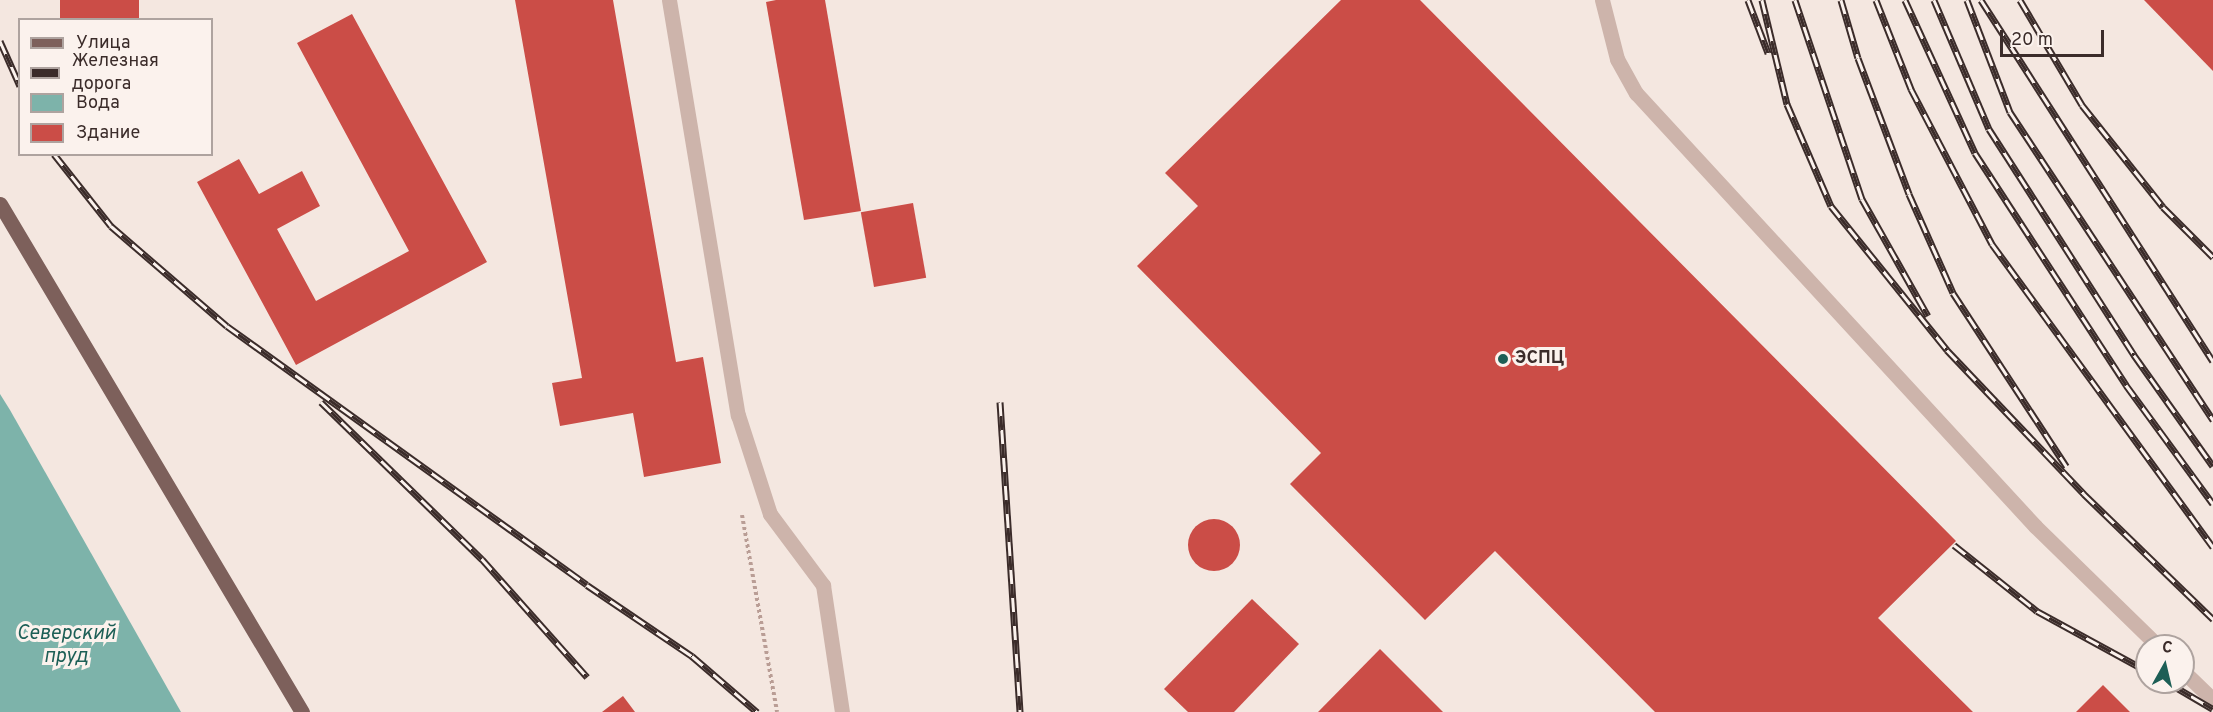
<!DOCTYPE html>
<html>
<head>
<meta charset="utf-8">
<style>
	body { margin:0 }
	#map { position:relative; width:2213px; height:712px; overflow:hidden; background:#f4e7e0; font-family:Overpass,sans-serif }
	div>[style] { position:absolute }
	.water>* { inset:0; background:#7db3aa }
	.building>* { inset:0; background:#cb4d47; transform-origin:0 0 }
	.round { border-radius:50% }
	.path>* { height:4px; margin-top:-2px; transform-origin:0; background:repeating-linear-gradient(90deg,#b99d95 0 3px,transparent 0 6px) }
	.minor>* { height:15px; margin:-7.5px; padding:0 7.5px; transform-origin:7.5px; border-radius:7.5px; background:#cdb4ab }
	.major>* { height:15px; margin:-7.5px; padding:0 7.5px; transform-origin:7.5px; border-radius:7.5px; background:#7d605b }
	.rail>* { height:7px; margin-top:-3.5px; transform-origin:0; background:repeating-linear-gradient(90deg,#fbf2ed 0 14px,#3b2c2a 0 28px); box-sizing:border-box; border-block:2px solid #3b2c2a }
	.dots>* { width:16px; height:16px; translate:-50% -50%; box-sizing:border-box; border:3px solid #fbf2ed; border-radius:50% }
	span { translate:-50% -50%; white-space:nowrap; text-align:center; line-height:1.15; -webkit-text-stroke:6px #fbf2ed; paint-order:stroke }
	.poi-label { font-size:18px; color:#3b2c2a; font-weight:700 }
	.left { translate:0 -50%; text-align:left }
	.water-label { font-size:20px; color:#1d5f56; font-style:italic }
	.legend { position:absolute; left:18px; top:18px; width:195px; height:138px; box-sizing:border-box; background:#fbf2ed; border:2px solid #aea39f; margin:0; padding:8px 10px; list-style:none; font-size:18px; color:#3b2c2a }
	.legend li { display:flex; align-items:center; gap:12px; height:30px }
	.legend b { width:30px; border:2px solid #aea39f }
	.north { position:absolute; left:2135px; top:634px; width:60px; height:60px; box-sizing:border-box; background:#fbf2ed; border:2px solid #aea39f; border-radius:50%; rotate:8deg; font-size:16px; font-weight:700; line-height:24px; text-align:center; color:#3b2c2a }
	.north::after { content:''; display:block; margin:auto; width:21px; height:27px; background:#1d5f56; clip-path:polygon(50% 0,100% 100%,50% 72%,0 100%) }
	.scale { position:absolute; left:2000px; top:30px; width:104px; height:27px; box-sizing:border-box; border:3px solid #3b2c2a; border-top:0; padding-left:8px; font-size:18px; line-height:21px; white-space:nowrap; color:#3b2c2a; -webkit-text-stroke:4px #fbf2ed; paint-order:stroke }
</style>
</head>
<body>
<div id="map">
	<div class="water">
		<div style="clip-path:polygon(0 394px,10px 410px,181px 712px,0 712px)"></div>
	</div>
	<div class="building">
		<div style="left:60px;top:0;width:79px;height:20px"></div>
		<div style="clip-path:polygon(515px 0,613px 0,676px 362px,703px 357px,721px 463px,644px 477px,633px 413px,560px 426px,552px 383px,582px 378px)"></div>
		<div style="clip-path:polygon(776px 0,825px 0,861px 211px,804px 220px,766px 2px)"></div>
		<div style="clip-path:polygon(1341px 0,1420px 0,1956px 541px,1878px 618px,1973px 712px,1655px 712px,1495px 551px,1425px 620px,1290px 484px,1321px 453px,1137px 266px,1198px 206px,1165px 173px)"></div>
		<div style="clip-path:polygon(2144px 0,2213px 0,2213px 71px)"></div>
		<div style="clip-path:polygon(352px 14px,487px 262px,296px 365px,197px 182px,239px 159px,259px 194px,302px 171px,320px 206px,277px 229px,316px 301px,409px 251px,297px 43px)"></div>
		<div style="left:913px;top:203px;width:76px;height:53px;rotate:80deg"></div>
		<div class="round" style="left:1188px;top:519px;width:52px;height:52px"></div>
		<div style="clip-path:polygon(1252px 599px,1299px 644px,1234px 712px,1188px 712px,1164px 689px)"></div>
		<div style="clip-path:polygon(1380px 649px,1443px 712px,1318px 712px)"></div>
		<div style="clip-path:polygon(2103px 685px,2130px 712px,2076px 712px)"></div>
		<div style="clip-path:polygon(623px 696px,635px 712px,602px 712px)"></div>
	</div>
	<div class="path">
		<div style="left:742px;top:515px;width:200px;rotate:79.9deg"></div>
	</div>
	<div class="minor">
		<div style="left:669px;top:0;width:421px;rotate:80.6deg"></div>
		<div style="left:738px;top:415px;width:104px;rotate:72.1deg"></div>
		<div style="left:770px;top:514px;width:89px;rotate:53.3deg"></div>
		<div style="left:823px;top:585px;width:128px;rotate:81.5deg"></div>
		<div style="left:1602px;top:0;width:61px;rotate:75.7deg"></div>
		<div style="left:1617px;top:59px;width:39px;rotate:61deg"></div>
		<div style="left:1636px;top:93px;width:589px;rotate:47.34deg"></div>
		<div style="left:2035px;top:526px;width:172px;rotate:44.3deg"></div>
		<div style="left:2183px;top:671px;width:42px;rotate:44deg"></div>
	</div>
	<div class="major">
		<div style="left:0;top:204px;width:591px;rotate:59.27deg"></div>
	</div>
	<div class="rail">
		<div style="left:1748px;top:0;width:57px;rotate:69.3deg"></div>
		<div style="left:1762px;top:0;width:107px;rotate:76.5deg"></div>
		<div style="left:1787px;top:104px;width:111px;rotate:66.7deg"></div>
		<div style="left:1831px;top:206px;width:185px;rotate:51.1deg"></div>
		<div style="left:1947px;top:350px;width:199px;rotate:46.4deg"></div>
		<div style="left:2084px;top:494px;width:180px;rotate:44.1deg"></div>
		<div style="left:1795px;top:0;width:210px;rotate:71.4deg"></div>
		<div style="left:1862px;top:199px;width:134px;rotate:60.6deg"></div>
		<div style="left:1841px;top:0;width:60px;rotate:73.7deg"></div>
		<div style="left:1858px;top:58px;width:145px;rotate:69.4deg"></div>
		<div style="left:1909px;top:194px;width:108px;rotate:66deg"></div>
		<div style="left:1953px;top:293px;width:207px;rotate:56.8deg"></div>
		<div style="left:1876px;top:0;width:96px;rotate:68.5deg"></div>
		<div style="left:1911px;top:89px;width:175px;rotate:62.4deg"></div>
		<div style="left:1992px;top:244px;width:375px;rotate:53.9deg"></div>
		<div style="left:1905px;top:0;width:168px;rotate:65.4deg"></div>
		<div style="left:1975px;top:153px;width:277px;rotate:56.9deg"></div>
		<div style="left:2126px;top:385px;width:147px;rotate:53.8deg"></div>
		<div style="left:1934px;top:0;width:140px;rotate:66.9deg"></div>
		<div style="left:1989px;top:129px;width:269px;rotate:57.3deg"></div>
		<div style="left:2134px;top:355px;width:136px;rotate:54.6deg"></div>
		<div style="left:1967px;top:0;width:120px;rotate:69deg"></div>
		<div style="left:2010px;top:112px;width:369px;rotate:56.6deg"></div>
		<div style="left:1981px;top:0;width:429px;rotate:57.3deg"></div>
		<div style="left:2020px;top:0;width:122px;rotate:59.4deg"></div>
		<div style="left:2082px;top:105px;width:130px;rotate:51.5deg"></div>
		<div style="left:2163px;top:207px;width:71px;rotate:45deg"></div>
		<div style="left:0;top:41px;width:49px;rotate:66deg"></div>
		<div style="left:54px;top:154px;width:92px;rotate:51.6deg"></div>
		<div style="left:111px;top:226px;width:153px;rotate:40.8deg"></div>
		<div style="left:227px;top:326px;width:443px;rotate:35.7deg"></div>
		<div style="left:587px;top:585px;width:127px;rotate:34.1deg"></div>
		<div style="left:692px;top:656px;width:86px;rotate:40.7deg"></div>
		<div style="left:321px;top:402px;width:225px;rotate:44.3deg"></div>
		<div style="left:482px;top:559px;width:158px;rotate:48.3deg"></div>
		<div style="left:1000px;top:402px;width:311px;rotate:86.3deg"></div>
		<div style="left:1954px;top:545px;width:106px;rotate:38.5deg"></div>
		<div style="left:2037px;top:611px;width:125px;rotate:28.6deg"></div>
		<div style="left:2167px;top:682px;width:53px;rotate:30.4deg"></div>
	</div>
	<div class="dots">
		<div style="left:1503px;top:359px;background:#1d5f56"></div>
	</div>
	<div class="poi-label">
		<span class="left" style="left:1515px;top:359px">ЭСПЦ</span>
	</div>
	<div class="water-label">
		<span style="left:66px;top:646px">Северский<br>пруд</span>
	</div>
	<ul class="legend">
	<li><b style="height:8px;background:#7d605b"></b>Улица</li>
	<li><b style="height:8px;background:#3b2c2a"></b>Железная дорога</li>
	<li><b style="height:16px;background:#7db3aa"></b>Вода</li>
	<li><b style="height:16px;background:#cb4d47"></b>Здание</li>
	</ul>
	<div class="north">С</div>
	<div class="scale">20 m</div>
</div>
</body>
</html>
